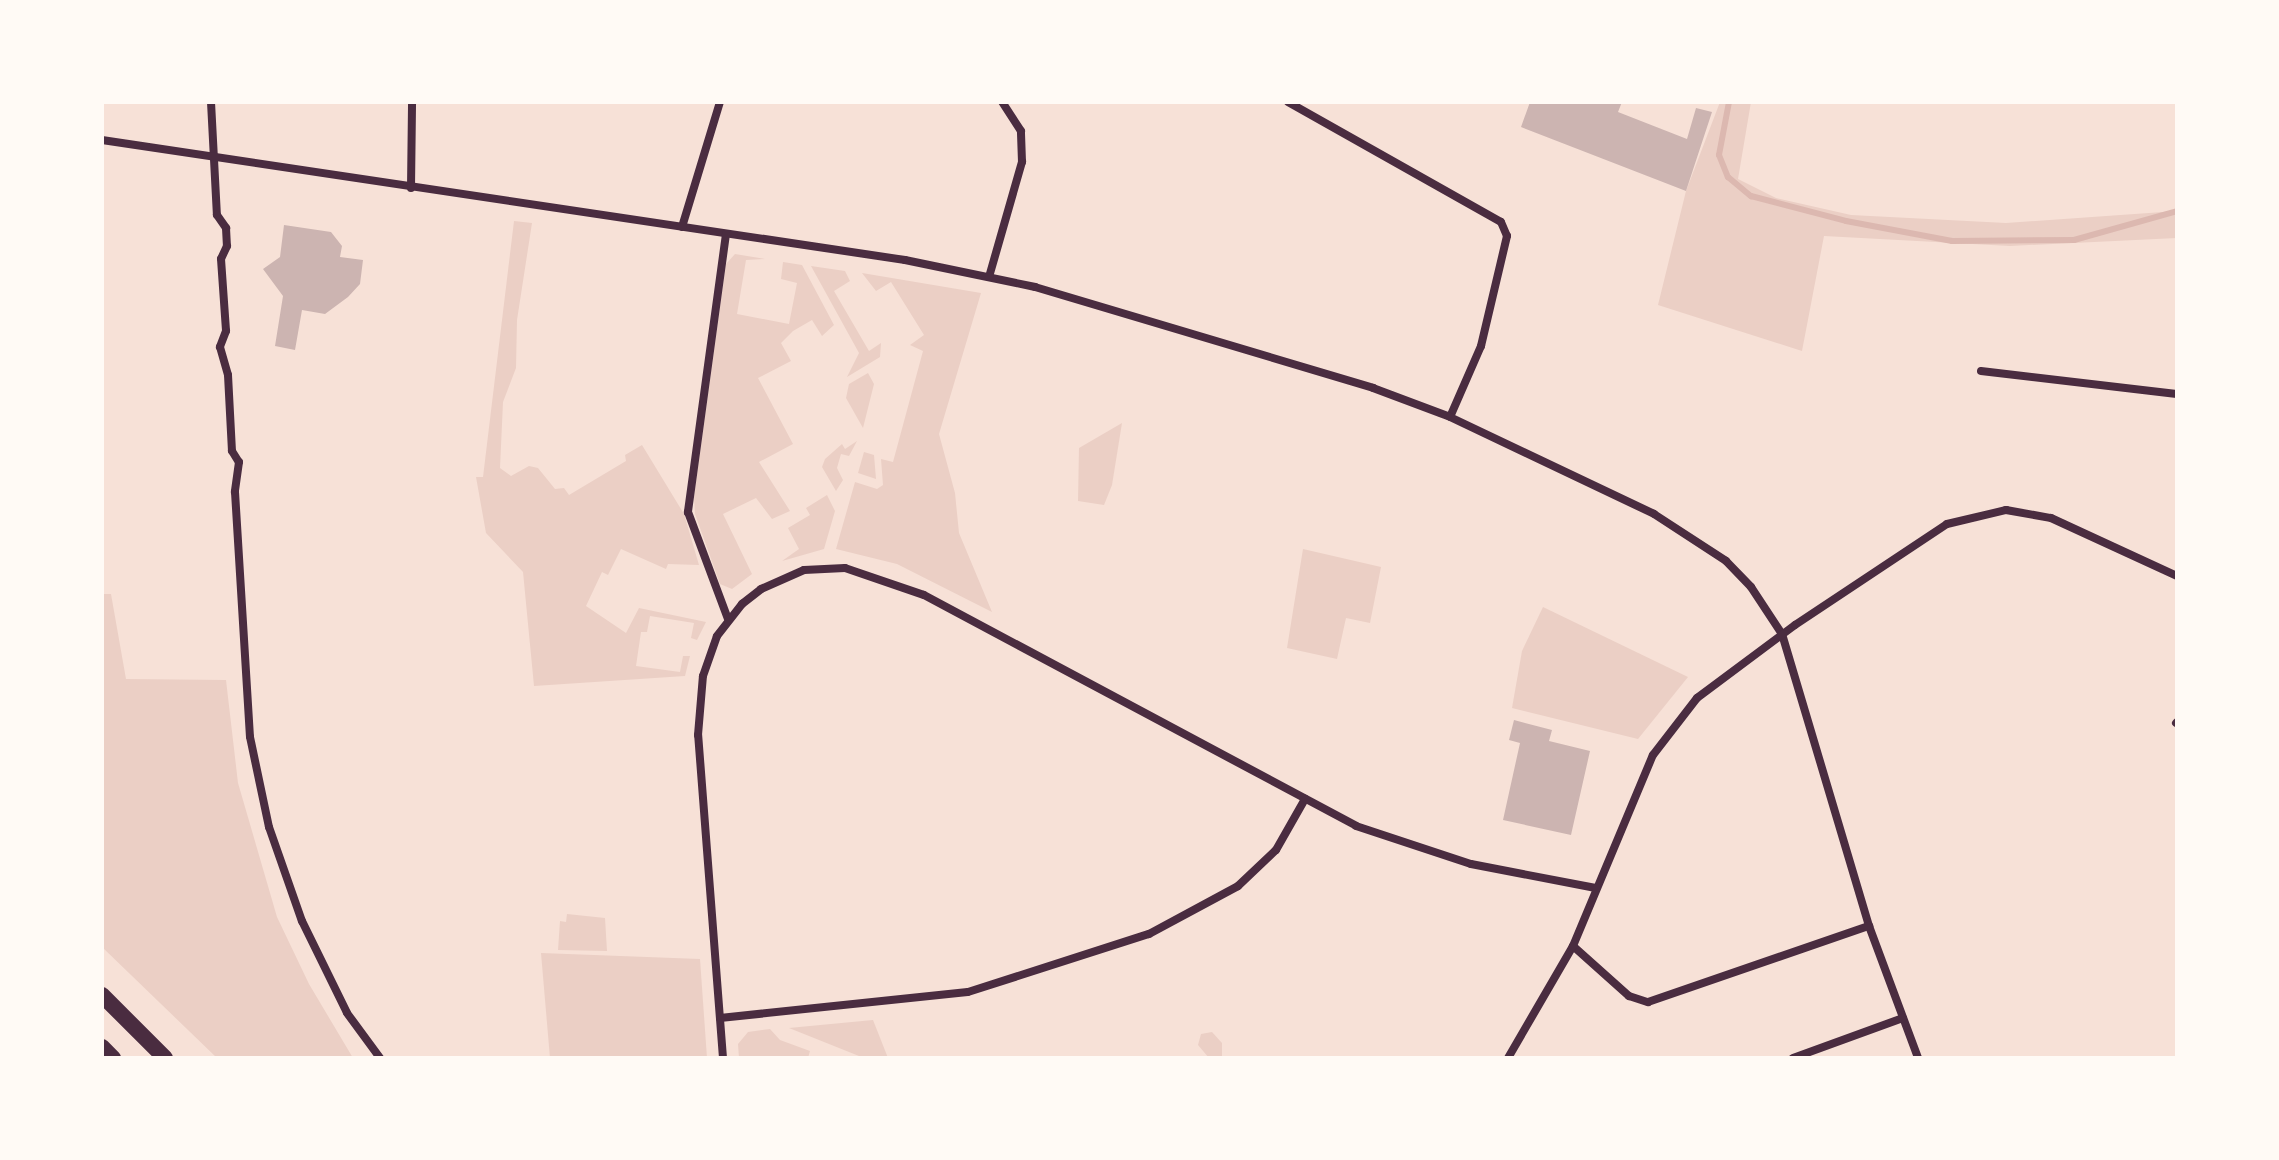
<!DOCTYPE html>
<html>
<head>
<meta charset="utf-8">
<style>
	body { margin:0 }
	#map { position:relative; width:2279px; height:1160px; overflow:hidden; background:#f7e1d7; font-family:"Asap Condensed",sans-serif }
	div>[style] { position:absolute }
	.green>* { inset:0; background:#ebcfc5 }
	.stream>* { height:6px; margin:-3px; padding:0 3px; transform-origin:3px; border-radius:3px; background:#dcb8b0 }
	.building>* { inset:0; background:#ccb4b1 }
	.minor>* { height:8px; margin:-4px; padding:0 4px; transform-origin:4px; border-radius:4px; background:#4a2c40 }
	.motorway>* { height:16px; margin:-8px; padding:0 8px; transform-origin:8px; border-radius:8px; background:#4a2c40 }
	span { translate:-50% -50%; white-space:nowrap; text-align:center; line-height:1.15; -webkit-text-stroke:8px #fffaf5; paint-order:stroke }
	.frame { position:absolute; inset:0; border:104px solid #fffaf5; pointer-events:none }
</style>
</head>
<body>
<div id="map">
	<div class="green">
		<div style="clip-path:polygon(1720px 102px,1751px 102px,1738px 179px,1776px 198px,1851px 215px,2006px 223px,2177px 211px,2177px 238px,2010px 246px,1824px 236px,1802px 351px,1658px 305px,1686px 191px)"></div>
		<div style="clip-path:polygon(514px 221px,532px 223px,517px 320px,516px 368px,503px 402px,500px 468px,511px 476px,529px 466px,538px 468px,555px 489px,564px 488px,569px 495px,626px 461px,625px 455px,642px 445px,684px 514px,699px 565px,668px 564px,666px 569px,621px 549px,608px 575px,602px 572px,586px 606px,626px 633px,639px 608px,706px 622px,697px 640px,691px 638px,694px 623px,650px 616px,647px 632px,641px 632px,636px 666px,680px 672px,683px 656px,690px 656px,685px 676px,534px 686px,523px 572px,486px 533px,476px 477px,483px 477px)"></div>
		<div style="clip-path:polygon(735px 254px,765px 259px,746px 260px,737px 314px,789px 324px,797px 283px,781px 279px,783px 262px,802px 265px,834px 325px,822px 336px,812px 320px,793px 331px,781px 343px,791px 361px,758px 378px,793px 444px,759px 462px,790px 511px,772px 519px,756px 498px,723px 514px,752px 574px,732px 589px,720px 584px,695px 514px,694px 497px,726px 264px)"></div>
		<div style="clip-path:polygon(811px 266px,845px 271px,850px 281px,834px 291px,869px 351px,881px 343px,880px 357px,847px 377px,859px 353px)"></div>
		<div style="clip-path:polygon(862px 273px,981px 293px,939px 434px,955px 493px,959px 533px,992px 612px,897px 564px,836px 549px,855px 482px,877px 489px,883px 485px,881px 459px,893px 462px,923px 351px,910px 345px,924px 335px,891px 282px,876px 291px)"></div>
		<div style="clip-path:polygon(868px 373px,874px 384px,863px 428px,846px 398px,849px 384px)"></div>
		<div style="clip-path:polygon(1122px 423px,1112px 485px,1104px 505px,1078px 501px,1079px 448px)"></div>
		<div style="clip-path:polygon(857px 441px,849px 456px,841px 454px,837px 468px,843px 480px,836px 491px,822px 467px,825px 459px,842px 444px,845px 449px)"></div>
		<div style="clip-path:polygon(864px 452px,874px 455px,876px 479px,858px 473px)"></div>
		<div style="clip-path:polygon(827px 495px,835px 511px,824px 549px,782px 561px,799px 549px,788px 528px,810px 515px,806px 508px)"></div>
		<div style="clip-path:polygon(1303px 549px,1381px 567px,1370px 623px,1346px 618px,1337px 659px,1287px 648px)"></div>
		<div style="clip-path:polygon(102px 594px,111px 594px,126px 679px,226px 680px,238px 783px,277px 917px,309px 984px,353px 1058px,217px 1058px,102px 947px)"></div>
		<div style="clip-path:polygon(1543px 607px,1688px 677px,1638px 739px,1512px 708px,1522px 651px)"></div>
		<div style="clip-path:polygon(567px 914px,605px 918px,607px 951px,558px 950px,560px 921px,566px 922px)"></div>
		<div style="clip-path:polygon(541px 953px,700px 959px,707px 1058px,550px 1058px)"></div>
		<div style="clip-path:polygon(873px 1020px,888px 1058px,864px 1058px,789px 1028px)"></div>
		<div style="clip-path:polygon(770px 1029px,780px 1040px,810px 1051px,808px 1058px,739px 1058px,738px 1044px,748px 1032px)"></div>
		<div style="clip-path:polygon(1212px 1032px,1222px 1043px,1222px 1058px,1209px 1058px,1198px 1045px,1201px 1034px)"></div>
	</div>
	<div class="stream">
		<div style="left:1729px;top:102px;width:54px;rotate:100.7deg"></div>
		<div style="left:1719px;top:155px;width:24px;rotate:68deg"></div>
		<div style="left:1728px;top:177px;width:30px;rotate:40deg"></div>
		<div style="left:1751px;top:196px;width:98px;rotate:14.7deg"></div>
		<div style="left:1846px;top:221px;width:108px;rotate:10.7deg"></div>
		<div style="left:1952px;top:241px;width:122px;rotate:-0.5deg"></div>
		<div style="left:2074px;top:240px;width:107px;rotate:-15.7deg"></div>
	</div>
	<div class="building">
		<div style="clip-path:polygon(1530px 102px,1622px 102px,1618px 112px,1687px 139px,1696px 108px,1712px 112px,1686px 191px,1521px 127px)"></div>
		<div style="clip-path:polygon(284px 225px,331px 232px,342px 246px,340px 257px,363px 260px,360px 284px,348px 297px,325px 314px,302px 310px,295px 350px,275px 346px,283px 296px,263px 269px,280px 257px)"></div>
		<div style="clip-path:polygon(1514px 720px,1552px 730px,1549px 741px,1590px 751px,1571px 835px,1503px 820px,1520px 743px,1509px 740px)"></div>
	</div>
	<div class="minor">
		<div style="left:211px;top:102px;width:113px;rotate:87deg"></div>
		<div style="left:217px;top:215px;width:16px;rotate:55deg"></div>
		<div style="left:226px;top:228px;width:18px;rotate:87deg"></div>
		<div style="left:227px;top:246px;width:14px;rotate:115deg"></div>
		<div style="left:221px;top:259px;width:72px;rotate:86deg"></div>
		<div style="left:226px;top:331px;width:17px;rotate:111deg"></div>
		<div style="left:220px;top:347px;width:29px;rotate:74deg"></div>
		<div style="left:228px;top:375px;width:76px;rotate:87deg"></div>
		<div style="left:232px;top:451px;width:13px;rotate:58deg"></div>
		<div style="left:239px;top:462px;width:30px;rotate:98deg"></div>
		<div style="left:235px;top:492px;width:245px;rotate:86.5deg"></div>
		<div style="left:250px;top:737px;width:92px;rotate:78.1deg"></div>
		<div style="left:269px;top:827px;width:100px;rotate:70.7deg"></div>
		<div style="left:302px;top:921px;width:102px;rotate:63.9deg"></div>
		<div style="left:347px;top:1013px;width:56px;rotate:53.7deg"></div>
		<div style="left:1288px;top:102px;width:244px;rotate:29.4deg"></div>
		<div style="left:1501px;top:222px;width:15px;rotate:67deg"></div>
		<div style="left:1507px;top:236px;width:113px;rotate:103.3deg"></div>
		<div style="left:1481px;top:346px;width:77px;rotate:113.6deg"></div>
		<div style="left:102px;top:140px;width:812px;rotate:8.5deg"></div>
		<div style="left:905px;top:260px;width:133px;rotate:11.7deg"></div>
		<div style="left:1035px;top:287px;width:353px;rotate:16.6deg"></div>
		<div style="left:1373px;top:388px;width:82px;rotate:20.6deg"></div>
		<div style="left:1450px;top:417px;width:226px;rotate:25.4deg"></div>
		<div style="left:1654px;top:514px;width:86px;rotate:33.1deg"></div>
		<div style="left:1726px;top:561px;width:36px;rotate:46deg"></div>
		<div style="left:1751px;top:587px;width:56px;rotate:56.6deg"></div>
		<div style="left:1782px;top:634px;width:305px;rotate:73.4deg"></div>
		<div style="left:1869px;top:926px;width:141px;rotate:69.6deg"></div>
		<div style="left:411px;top:188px;width:86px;rotate:-89.3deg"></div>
		<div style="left:682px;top:227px;width:131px;rotate:-73.1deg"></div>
		<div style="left:726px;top:234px;width:281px;rotate:97.8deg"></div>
		<div style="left:688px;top:512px;width:114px;rotate:69.5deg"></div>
		<div style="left:989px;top:277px;width:120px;rotate:-74deg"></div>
		<div style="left:1022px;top:162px;width:31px;rotate:-92deg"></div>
		<div style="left:1021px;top:131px;width:35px;rotate:-123deg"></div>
		<div style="left:1981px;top:371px;width:197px;rotate:6.7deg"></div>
		<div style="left:2176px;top:723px;width:1px;rotate:-45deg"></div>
		<div style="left:1573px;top:946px;width:75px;rotate:41.8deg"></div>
		<div style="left:1629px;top:996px;width:20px;rotate:18deg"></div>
		<div style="left:1648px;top:1002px;width:234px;rotate:-19deg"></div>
		<div style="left:720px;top:1018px;width:249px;rotate:-6deg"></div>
		<div style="left:968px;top:992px;width:190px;rotate:-17.8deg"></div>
		<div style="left:1149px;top:934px;width:101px;rotate:-28.3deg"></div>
		<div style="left:1238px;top:886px;width:52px;rotate:-43.5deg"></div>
		<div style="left:1276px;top:850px;width:59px;rotate:-60.4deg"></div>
		<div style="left:723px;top:1058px;width:324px;rotate:-94.4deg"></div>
		<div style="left:698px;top:735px;width:59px;rotate:-85.2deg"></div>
		<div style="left:703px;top:676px;width:42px;rotate:-70.7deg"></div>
		<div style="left:717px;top:636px;width:41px;rotate:-52deg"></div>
		<div style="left:742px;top:604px;width:24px;rotate:-38deg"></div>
		<div style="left:761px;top:589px;width:47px;rotate:-23.8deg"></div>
		<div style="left:804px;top:570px;width:41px;rotate:-2.8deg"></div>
		<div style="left:845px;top:568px;width:83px;rotate:18.9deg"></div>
		<div style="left:924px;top:595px;width:490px;rotate:28.1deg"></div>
		<div style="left:1356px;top:826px;width:121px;rotate:18.3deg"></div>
		<div style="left:1471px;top:864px;width:127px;rotate:10.9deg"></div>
		<div style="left:1508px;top:1058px;width:129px;rotate:-59.9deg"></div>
		<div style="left:1573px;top:946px;width:207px;rotate:-67.3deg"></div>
		<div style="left:1653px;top:755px;width:72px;rotate:-52.3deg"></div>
		<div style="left:1697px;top:698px;width:122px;rotate:-36.7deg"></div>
		<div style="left:1795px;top:625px;width:182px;rotate:-33.6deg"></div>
		<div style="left:1947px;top:524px;width:61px;rotate:-13.3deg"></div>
		<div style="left:2006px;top:510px;width:46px;rotate:10.1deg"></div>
		<div style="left:2051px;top:518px;width:139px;rotate:24.7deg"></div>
		<div style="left:1793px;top:1058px;width:117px;rotate:-20deg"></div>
	</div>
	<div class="motorway">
		<div style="left:102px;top:995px;width:89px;rotate:45deg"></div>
		<div style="left:102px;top:1047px;width:16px;rotate:45deg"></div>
	</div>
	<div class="frame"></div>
</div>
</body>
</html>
